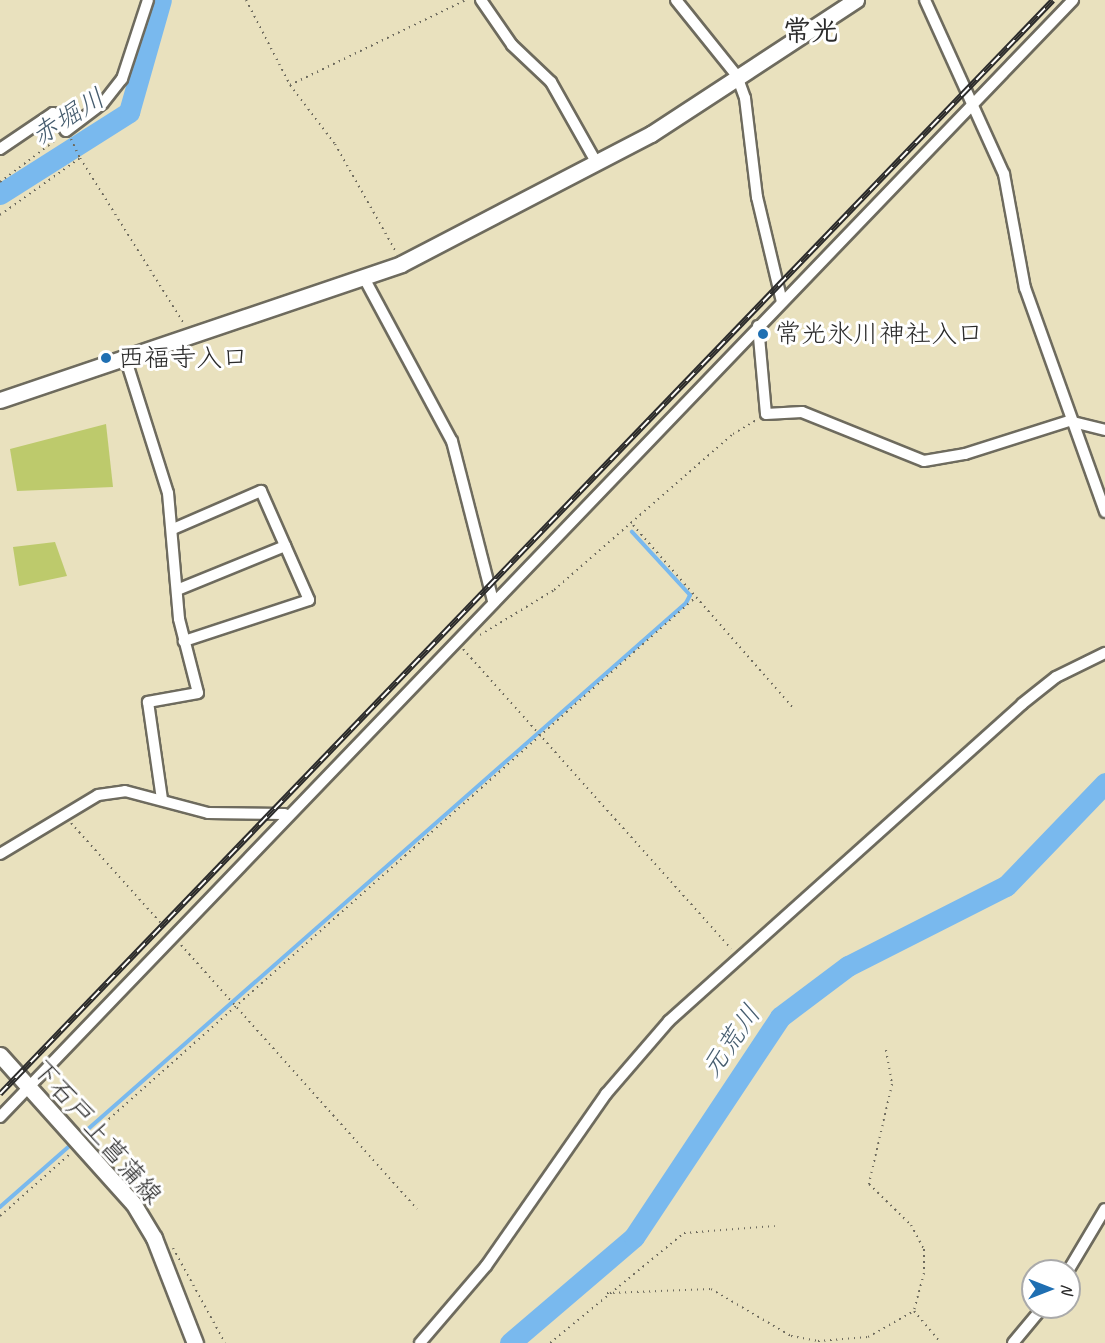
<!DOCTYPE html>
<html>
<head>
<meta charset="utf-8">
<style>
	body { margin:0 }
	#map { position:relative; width:1105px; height:1343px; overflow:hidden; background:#e9e1be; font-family:Caveat,"Klee One",sans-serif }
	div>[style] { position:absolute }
	.green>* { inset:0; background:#bdca6c }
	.stream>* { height:4px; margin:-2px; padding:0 2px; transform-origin:2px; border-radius:2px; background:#79b9ee }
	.river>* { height:21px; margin:-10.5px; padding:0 10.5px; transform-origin:10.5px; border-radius:10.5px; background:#79b9ee }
	.path>* { height:2px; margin-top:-1px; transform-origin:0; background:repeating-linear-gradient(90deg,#6e6b5e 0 1.5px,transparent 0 6px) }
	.roads { filter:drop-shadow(2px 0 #6e6b5e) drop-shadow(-2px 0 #6e6b5e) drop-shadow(0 2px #6e6b5e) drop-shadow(0 -2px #6e6b5e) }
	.street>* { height:10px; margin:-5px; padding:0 5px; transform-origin:5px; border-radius:5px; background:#fff }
	.secondary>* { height:15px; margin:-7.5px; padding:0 7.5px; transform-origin:7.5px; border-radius:7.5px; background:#fff }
	.rail>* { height:6px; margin-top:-3px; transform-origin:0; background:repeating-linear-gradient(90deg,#fff 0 11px,#2b2b2b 0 22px); box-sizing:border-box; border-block:2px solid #2b2b2b }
	.dots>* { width:16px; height:16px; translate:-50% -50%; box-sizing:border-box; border:3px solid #fff; border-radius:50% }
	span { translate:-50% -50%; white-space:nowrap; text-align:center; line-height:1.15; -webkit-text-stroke:6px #fff; paint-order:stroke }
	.poi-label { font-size:26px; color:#2b2b2b }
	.left { translate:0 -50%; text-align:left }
	.street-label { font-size:26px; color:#2b2b2b }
	.water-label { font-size:27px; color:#465d6f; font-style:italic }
	.quarter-label { font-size:28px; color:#2b2b2b; font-weight:700 }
	.north { position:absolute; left:1021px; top:1259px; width:60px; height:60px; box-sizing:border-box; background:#fff; border:2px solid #aaa; border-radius:50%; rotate:90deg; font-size:16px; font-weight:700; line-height:24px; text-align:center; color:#2b2b2b }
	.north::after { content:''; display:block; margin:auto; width:21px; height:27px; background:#1f6fb2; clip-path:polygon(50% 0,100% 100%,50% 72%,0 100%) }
</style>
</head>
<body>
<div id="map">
	<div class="green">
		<div style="clip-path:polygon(106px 424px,113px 487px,17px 491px,10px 449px)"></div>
		<div style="clip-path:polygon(55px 542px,67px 576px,19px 586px,13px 547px)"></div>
	</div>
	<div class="stream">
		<div style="left:79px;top:1137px;width:808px;rotate:-41.34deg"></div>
		<div style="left:686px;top:603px;width:9px;rotate:-63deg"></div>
		<div style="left:690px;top:595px;width:86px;rotate:-132.6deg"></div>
		<div style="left:0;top:1207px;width:98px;rotate:-41.3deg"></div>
	</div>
	<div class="river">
		<div style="left:0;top:194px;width:153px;rotate:-32.4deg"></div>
		<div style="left:129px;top:112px;width:116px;rotate:-74.1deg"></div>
		<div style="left:510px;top:1343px;width:163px;rotate:-40.5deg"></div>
		<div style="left:634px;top:1237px;width:264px;rotate:-56.4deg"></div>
		<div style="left:780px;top:1017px;width:85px;rotate:-36.9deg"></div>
		<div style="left:848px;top:966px;width:177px;rotate:-26.9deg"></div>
		<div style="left:1006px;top:886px;width:143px;rotate:-46.1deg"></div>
	</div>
	<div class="path">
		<div style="left:246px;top:0;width:96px;rotate:62.6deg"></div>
		<div style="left:290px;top:85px;width:74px;rotate:52.7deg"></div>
		<div style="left:335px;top:144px;width:124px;rotate:60.5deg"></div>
		<div style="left:290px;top:85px;width:195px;rotate:-25.8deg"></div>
		<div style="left:71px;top:139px;width:21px;rotate:65deg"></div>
		<div style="left:0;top:182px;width:71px;rotate:-37deg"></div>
		<div style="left:0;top:215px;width:98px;rotate:-35.5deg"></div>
		<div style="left:80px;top:158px;width:196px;rotate:57.9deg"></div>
		<div style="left:633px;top:525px;width:246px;rotate:48.8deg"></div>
		<div style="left:480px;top:635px;width:87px;rotate:-31.3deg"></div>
		<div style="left:554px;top:590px;width:237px;rotate:-41.1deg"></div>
		<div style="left:733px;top:434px;width:27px;rotate:-31deg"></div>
		<div style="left:463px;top:649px;width:402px;rotate:48.2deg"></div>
		<div style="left:71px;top:823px;width:142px;rotate:48.1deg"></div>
		<div style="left:181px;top:945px;width:354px;rotate:48.2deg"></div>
		<div style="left:886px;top:1050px;width:35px;rotate:80deg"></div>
		<div style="left:892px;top:1084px;width:103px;rotate:103deg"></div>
		<div style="left:869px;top:1184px;width:59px;rotate:44.3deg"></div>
		<div style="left:911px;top:1225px;width:27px;rotate:62deg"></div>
		<div style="left:924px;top:1249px;width:24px;rotate:90deg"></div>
		<div style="left:924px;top:1273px;width:39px;rotate:105deg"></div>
		<div style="left:914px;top:1311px;width:42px;rotate:49.8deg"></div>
		<div style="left:91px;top:1135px;width:810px;rotate:-41.65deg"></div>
		<div style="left:0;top:1216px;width:95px;rotate:-41.6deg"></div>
		<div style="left:173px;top:1248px;width:108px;rotate:61.3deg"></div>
		<div style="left:607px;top:1293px;width:104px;rotate:-2.2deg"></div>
		<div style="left:711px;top:1289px;width:93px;rotate:30.4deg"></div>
		<div style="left:791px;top:1336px;width:27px;rotate:10deg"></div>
		<div style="left:818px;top:1341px;width:50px;rotate:-4.6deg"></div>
		<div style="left:868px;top:1337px;width:53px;rotate:-29.5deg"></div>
		<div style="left:550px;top:1343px;width:173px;rotate:-39.4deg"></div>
		<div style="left:684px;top:1233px;width:91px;rotate:-4.4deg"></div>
	</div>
	<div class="roads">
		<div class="street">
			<div style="left:481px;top:0;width:55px;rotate:55.4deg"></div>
			<div style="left:512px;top:45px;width:54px;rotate:43.5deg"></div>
			<div style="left:551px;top:82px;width:92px;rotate:60.6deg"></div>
			<div style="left:676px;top:0;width:97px;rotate:51.2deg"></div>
			<div style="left:737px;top:76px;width:23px;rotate:70deg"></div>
			<div style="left:745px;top:98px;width:100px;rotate:83.1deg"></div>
			<div style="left:757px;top:197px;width:108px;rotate:76.6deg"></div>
			<div style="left:925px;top:0;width:191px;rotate:65.6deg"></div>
			<div style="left:1004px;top:174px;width:116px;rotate:79.6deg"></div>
			<div style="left:1025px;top:288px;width:238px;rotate:70.3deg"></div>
			<div style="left:0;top:149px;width:64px;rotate:-34.2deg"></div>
			<div style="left:53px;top:113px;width:22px;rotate:54deg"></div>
			<div style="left:66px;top:131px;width:46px;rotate:-37.1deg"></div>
			<div style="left:103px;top:103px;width:31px;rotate:-52deg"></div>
			<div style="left:122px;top:79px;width:83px;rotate:-71.8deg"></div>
			<div style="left:363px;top:276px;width:187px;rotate:61.7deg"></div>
			<div style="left:452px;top:441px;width:165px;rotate:75.6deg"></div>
			<div style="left:758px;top:326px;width:88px;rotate:84.8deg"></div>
			<div style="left:766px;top:414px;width:36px;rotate:-3deg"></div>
			<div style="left:802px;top:412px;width:131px;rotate:21.9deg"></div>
			<div style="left:924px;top:461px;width:42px;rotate:-9.7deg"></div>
			<div style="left:965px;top:454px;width:109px;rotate:-17.6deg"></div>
			<div style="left:1069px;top:421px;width:37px;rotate:14deg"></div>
			<div style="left:126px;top:360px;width:139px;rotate:72.5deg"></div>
			<div style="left:168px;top:493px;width:126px;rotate:85deg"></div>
			<div style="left:179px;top:619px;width:76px;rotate:75.6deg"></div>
			<div style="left:198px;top:693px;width:51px;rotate:169.8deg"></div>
			<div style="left:148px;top:702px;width:98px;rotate:81.8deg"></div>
			<div style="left:173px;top:529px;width:96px;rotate:-23.4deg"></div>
			<div style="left:261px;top:491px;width:119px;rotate:66.2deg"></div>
			<div style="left:309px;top:600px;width:132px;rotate:161.8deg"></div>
			<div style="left:177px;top:590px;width:117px;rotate:-22.2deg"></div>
			<div style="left:0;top:854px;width:114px;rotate:-31deg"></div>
			<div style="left:98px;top:795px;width:27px;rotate:-8deg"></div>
			<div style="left:125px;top:791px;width:86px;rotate:14.8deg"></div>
			<div style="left:208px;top:813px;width:77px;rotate:0.7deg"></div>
			<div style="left:0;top:1117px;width:1549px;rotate:-46.15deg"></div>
			<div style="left:1068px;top:1271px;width:72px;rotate:-59.2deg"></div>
			<div style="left:420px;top:1343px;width:101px;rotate:-49.4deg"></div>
			<div style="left:486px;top:1266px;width:210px;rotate:-55.1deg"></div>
			<div style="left:606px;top:1094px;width:96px;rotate:-49.2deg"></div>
			<div style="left:669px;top:1021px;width:474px;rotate:-41.9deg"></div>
			<div style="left:1022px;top:704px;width:43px;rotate:-38.5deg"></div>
			<div style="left:1056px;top:677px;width:55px;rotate:-26.1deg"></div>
			<div style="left:1013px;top:1343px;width:47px;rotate:-50.2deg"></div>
		</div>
		<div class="secondary">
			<div style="left:0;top:400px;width:423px;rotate:-18.7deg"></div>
			<div style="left:401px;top:264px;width:282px;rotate:-27.5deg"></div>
			<div style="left:651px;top:134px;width:245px;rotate:-33.2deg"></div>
			<div style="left:0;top:1055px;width:199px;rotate:48.1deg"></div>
			<div style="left:133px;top:1203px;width:41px;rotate:59deg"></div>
			<div style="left:154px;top:1238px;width:113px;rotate:68.7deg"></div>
		</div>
	</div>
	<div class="rail">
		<div style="left:0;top:1094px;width:1518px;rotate:-46.09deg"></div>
	</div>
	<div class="dots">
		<div style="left:763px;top:334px;background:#1f6fb2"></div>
		<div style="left:106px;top:358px;background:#1f6fb2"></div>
	</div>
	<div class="poi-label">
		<span class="left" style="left:775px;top:334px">常光氷川神社入口</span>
		<span class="left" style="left:118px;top:358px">西福寺入口</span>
	</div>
	<div class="street-label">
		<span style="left:97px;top:1132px;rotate:49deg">下石戸上菖蒲線</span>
	</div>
	<div class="water-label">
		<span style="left:68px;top:117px;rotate:-32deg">赤堀川</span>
		<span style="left:731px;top:1041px;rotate:-55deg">元荒川</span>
	</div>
	<div class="quarter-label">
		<span style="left:811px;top:31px">常光</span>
	</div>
	<div class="north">N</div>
</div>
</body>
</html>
